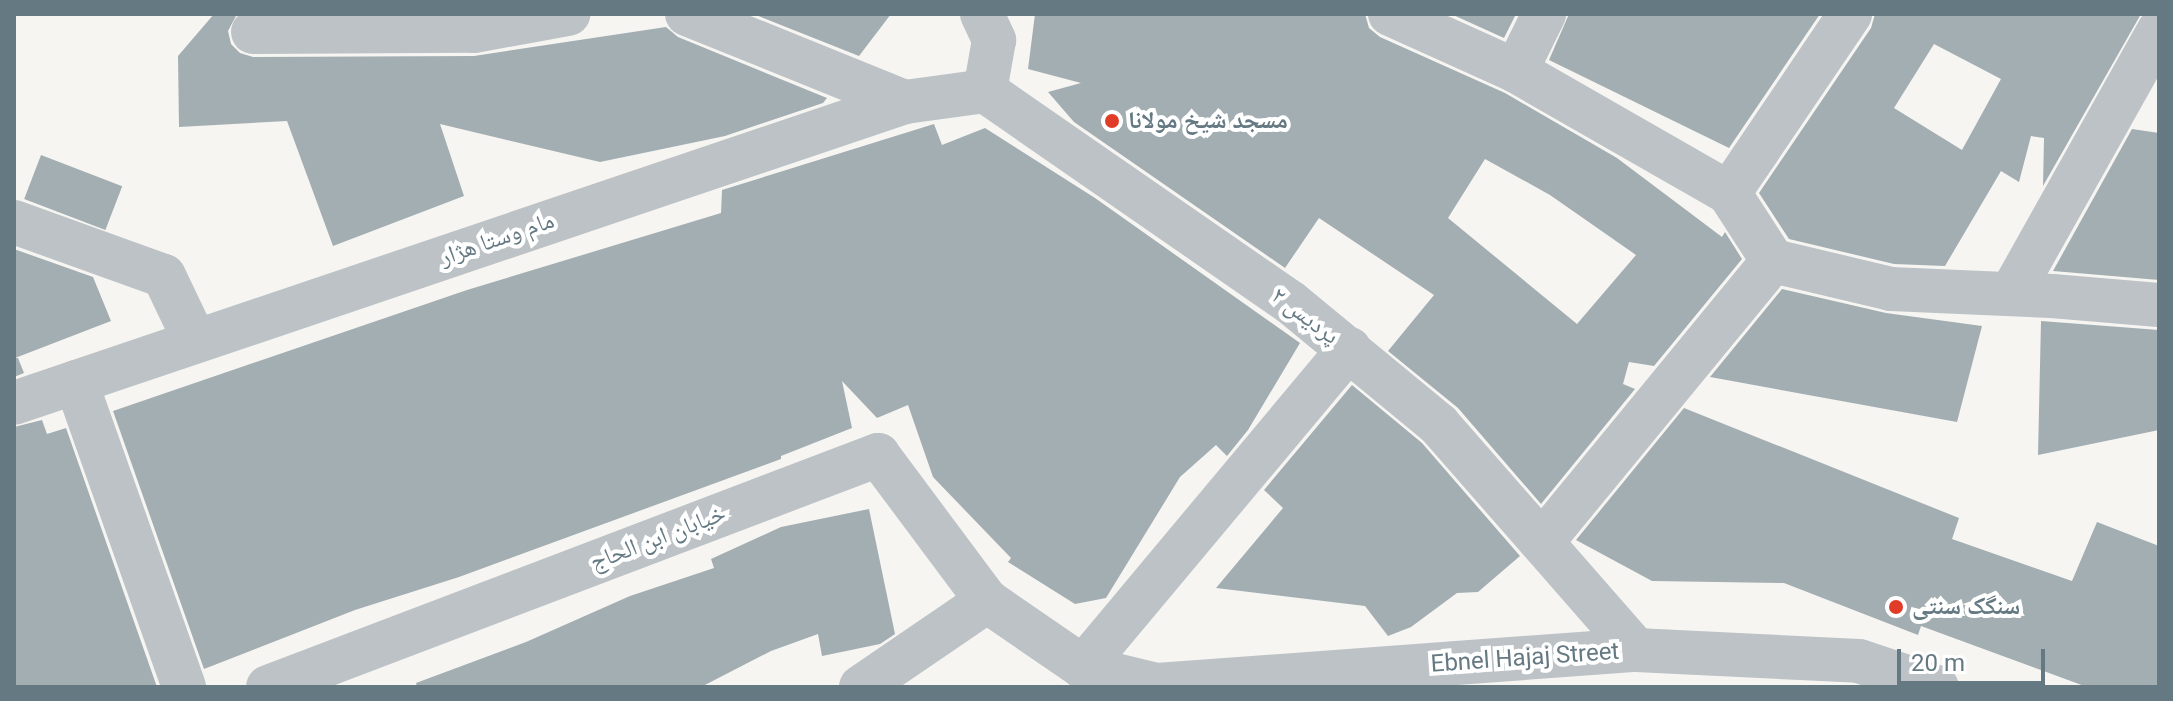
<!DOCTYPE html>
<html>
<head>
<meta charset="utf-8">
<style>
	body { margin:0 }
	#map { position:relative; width:2173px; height:701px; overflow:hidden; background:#f6f5f2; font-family:Roboto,"Noto Naskh Arabic",sans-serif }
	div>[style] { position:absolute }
	.building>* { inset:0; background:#a3aeb2; transform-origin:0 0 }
	.minor>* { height:44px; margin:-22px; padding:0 22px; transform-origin:22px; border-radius:22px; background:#bcc2c5 }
	.tertiary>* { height:44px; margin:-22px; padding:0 22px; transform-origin:22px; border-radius:22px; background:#bcc2c5 }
	.dots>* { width:22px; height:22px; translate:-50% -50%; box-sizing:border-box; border:4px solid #fff; border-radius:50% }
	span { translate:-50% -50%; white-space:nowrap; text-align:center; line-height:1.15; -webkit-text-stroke:8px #fff; paint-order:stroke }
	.poi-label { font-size:24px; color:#657983; font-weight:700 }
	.left { translate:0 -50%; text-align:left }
	.street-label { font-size:24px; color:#657983 }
	.frame { position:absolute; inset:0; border:16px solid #657983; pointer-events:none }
	.scale { position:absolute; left:1897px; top:649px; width:148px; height:36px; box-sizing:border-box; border:4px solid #657983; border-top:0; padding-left:10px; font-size:24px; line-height:28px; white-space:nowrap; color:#657983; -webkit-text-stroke:6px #fff; paint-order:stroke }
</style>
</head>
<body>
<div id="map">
	<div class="building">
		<div style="clip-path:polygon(214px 14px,237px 14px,228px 31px,231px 44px,240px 53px,253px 57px,474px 56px,666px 27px,678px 37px,827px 98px,823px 103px,725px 136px,600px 162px,440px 124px,464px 196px,333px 246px,287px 121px,179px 127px,178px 56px)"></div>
		<div style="clip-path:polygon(764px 14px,891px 14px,859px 56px,756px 15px)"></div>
		<div style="clip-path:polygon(evenodd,1035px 14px,1365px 14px,1369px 28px,1380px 37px,1505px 93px,1617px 158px,1722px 237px,1725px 232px,1742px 259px,1654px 366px,1629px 362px,1623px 384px,1635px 389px,1541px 504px,1458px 408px,1388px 351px,1434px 295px,1319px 218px,1285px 268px,1074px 122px,1048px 92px,1081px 83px,1028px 69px,1035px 14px,1485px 159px,1550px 195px,1636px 255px,1577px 324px,1448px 218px,1485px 159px)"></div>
		<div style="clip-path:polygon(1451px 14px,1516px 14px,1504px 38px)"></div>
		<div style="clip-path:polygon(1569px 14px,1820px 14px,1729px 148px,1549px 60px)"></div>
		<div style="clip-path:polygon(evenodd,1875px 14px,2141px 14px,2043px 186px,2044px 138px,2031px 136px,2019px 182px,2001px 171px,1945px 266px,1894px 264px,1789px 239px,1759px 193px,1871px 28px,1875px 14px,1934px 44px,2001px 79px,1962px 150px,1894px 108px,1934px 44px)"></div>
		<div style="clip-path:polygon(934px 124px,942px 145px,985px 128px,1095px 198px,1300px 343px,1248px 430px,1227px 456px,1216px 445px,1180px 477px,1106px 598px,1075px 604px,1008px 562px,1011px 558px,933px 477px,908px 405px,877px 418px,842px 381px,852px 428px,781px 456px,781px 459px,459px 577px,355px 610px,204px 669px,113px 411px,467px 290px,721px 213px,722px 190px)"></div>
		<div style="clip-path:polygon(2132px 129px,2159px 133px,2159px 280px,2053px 271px)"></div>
		<div style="left:41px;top:155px;width:87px;height:47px;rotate:21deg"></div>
		<div style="clip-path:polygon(14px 249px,93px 277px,111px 321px,15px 358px,18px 358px,24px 373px,14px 377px)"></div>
		<div style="clip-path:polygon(1782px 289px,1886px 313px,1982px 326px,1957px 422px,1710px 377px)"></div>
		<div style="clip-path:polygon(2041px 321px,2159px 330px,2159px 430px,2038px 455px)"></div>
		<div style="clip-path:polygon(1352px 385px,1422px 443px,1520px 556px,1478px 592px,1457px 593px,1411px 627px,1388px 636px,1365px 606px,1216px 588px,1283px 508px,1264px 490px)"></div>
		<div style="clip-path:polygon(1684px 408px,1959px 518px,1952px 539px,2072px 581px,2097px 522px,2159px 546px,2159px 687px,2087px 687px,1921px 626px,1918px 635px,1784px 583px,1652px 581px,1576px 540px)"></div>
		<div style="clip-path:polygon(42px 420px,47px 434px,66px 428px,157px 687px,14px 687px,14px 427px)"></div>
		<div style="clip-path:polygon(869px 509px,895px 634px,880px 644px,822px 656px,818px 634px,771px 651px,701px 687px,417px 687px,416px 683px,526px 642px,630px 596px,714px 568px,711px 559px,781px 527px)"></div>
	</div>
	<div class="minor">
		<div style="left:687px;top:14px;width:235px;rotate:22deg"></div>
		<div style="left:982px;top:14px;width:29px;rotate:65deg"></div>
		<div style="left:994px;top:40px;width:52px;rotate:100deg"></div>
		<div style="left:985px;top:91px;width:371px;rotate:34.7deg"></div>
		<div style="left:1290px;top:302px;width:193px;rotate:39.5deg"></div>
		<div style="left:1439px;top:425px;width:299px;rotate:48.8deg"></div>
		<div style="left:1390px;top:14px;width:138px;rotate:24.3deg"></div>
		<div style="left:1516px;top:71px;width:245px;rotate:29.8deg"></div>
		<div style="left:1729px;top:193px;width:81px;rotate:57.1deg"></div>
		<div style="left:1773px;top:261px;width:121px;rotate:13.3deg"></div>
		<div style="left:1891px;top:289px;width:161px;rotate:2.5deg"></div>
		<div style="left:2052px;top:296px;width:107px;rotate:4.8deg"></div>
		<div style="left:253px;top:32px;width:221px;rotate:-0.3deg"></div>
		<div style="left:474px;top:31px;width:96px;rotate:-10.3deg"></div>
		<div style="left:1516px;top:71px;width:64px;rotate:-63.8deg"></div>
		<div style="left:1729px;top:193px;width:216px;rotate:-55.9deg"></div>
		<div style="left:14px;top:222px;width:159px;rotate:19.8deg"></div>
		<div style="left:164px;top:276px;width:72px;rotate:64.5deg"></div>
		<div style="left:2011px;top:294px;width:303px;rotate:-60.7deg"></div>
		<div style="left:76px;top:382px;width:324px;rotate:70.5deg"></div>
		<div style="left:14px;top:403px;width:940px;rotate:-18.67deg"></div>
		<div style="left:905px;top:102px;width:81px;rotate:-7.8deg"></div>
		<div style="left:1542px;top:542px;width:364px;rotate:-50.6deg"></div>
		<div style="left:1083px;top:667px;width:415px;rotate:-50.1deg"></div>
		<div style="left:861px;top:687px;width:153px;rotate:-34.3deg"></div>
	</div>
	<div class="tertiary">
		<div style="left:268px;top:687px;width:653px;rotate:-20.82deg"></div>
		<div style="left:878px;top:455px;width:182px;rotate:53.3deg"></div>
		<div style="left:987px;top:601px;width:116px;rotate:34.5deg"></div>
		<div style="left:1083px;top:667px;width:76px;rotate:13.7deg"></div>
		<div style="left:1157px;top:685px;width:480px;rotate:-4.2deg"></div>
		<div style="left:1636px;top:650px;width:223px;rotate:2.8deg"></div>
		<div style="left:1859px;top:661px;width:82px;rotate:18.4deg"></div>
	</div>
	<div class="dots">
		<div style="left:1112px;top:121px;background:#e03c28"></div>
		<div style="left:1896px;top:607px;background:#e03c28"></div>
	</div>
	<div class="poi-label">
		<span class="left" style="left:1128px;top:121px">مسجد شیخ مولانا</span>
		<span class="left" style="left:1912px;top:607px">سنگک سنتی</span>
	</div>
	<div class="street-label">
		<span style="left:497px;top:239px;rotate:-19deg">مام وستا هژار</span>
		<span style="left:1305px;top:316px;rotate:37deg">پردیس ۲</span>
		<span style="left:658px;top:538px;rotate:-21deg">خیابان ابن الحاج</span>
		<span style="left:1525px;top:658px;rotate:-4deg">Ebnel Hajaj Street</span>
	</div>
	<div class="frame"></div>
	<div class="scale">20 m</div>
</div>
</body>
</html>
